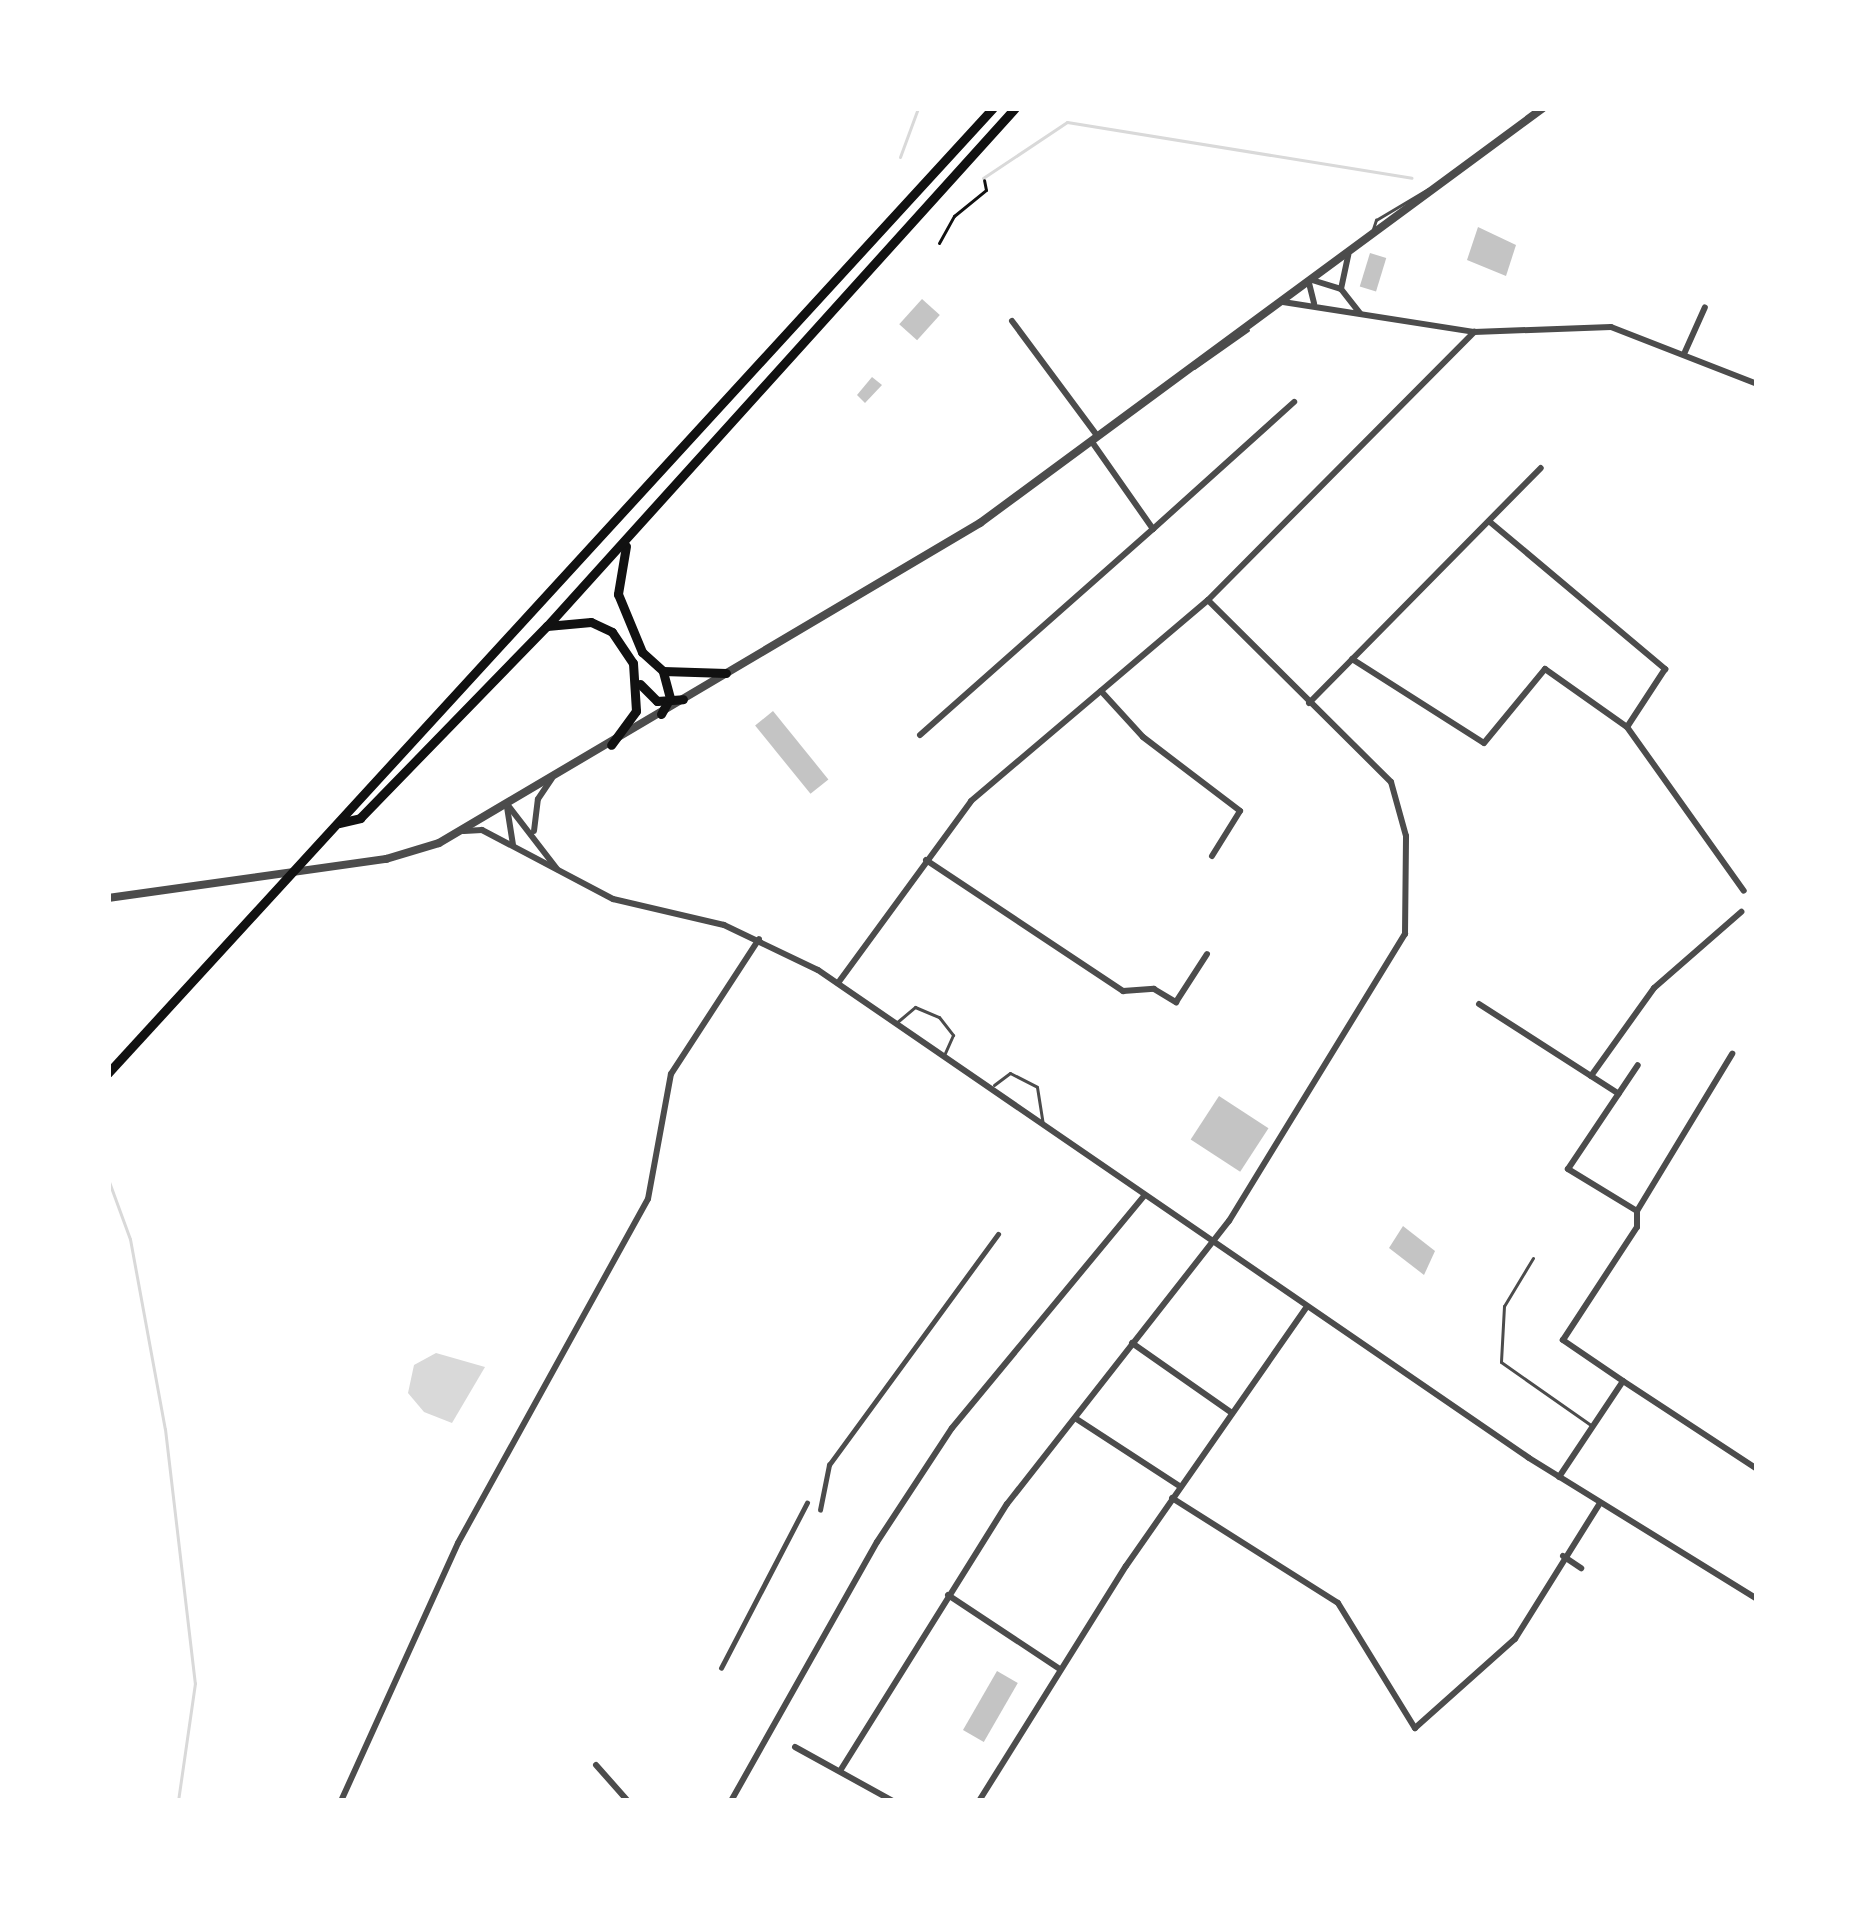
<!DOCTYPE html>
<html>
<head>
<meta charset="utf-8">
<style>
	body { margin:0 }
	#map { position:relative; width:1865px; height:1909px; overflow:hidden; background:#fff; font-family:Arial,sans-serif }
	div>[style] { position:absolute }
	.water>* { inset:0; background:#d9d9d9 }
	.stream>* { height:3px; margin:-1.5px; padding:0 1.5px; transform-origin:1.5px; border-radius:1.5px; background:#d9d9d9 }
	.building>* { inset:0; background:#c4c4c4; transform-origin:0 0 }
	.path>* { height:3px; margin:-1.5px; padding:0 1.5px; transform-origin:1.5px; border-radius:1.5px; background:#111 }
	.service>* { height:3px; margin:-1.5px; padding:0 1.5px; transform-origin:1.5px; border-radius:1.5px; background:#4c4c4c }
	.pedestrian>* { height:4.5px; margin:-2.25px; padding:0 2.25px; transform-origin:2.25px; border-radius:2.25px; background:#4c4c4c }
	.minor>* { height:6px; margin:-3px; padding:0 3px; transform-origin:3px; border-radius:3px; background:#4c4c4c }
	.tertiary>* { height:8px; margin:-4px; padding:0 4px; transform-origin:4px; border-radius:4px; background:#4c4c4c }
	.primary>* { height:9px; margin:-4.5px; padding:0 4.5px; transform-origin:4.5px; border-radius:4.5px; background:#111 }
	span { translate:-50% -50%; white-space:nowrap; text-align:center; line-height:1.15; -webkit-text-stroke:10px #fff; paint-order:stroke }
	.frame { position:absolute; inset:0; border:111px solid #fff; pointer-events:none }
</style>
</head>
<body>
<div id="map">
	<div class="water">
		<div style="clip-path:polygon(436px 1353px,485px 1367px,452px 1423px,424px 1412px,408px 1393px,414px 1365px)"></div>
	</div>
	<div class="stream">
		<div style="left:900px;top:157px;width:52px;rotate:-69.8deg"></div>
		<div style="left:983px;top:178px;width:101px;rotate:-33.7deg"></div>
		<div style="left:1067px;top:122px;width:349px;rotate:9.2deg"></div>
		<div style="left:108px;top:1179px;width:64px;rotate:69.9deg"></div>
		<div style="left:130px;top:1239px;width:193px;rotate:79.6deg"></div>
		<div style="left:165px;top:1429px;width:256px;rotate:83.3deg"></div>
		<div style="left:195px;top:1683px;width:119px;rotate:98.2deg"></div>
	</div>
	<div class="building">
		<div style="clip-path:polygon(1478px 227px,1516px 245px,1506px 276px,1467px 260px)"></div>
		<div style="left:1370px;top:253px;width:17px;height:35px;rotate:17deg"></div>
		<div style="left:922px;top:299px;width:24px;height:34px;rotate:42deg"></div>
		<div style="clip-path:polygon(872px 377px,882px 385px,865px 403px,857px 395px)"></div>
		<div style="left:773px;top:711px;width:88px;height:23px;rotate:51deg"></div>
		<div style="left:1219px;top:1096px;width:59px;height:52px;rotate:33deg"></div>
		<div style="clip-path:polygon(1403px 1226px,1435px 1251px,1424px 1275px,1389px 1248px)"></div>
		<div style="left:997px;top:1671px;width:24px;height:68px;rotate:30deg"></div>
	</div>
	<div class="path">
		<div style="left:939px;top:243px;width:31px;rotate:-61deg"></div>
		<div style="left:954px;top:216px;width:41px;rotate:-39.1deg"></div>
		<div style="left:986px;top:190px;width:10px;rotate:-101deg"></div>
	</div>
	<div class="service">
		<div style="left:1372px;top:232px;width:13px;rotate:-72deg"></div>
		<div style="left:1376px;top:220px;width:61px;rotate:-30.8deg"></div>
		<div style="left:1194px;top:368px;width:66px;rotate:-35.1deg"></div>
		<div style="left:896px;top:1023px;width:25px;rotate:-40deg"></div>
		<div style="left:915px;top:1007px;width:26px;rotate:23deg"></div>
		<div style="left:939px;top:1017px;width:23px;rotate:52deg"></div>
		<div style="left:953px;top:1035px;width:22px;rotate:114deg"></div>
		<div style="left:994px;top:1085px;width:20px;rotate:-37deg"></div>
		<div style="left:1010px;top:1073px;width:30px;rotate:27deg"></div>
		<div style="left:1037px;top:1087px;width:38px;rotate:81deg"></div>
		<div style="left:1533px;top:1258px;width:56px;rotate:121.1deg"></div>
		<div style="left:1504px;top:1306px;width:56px;rotate:93.1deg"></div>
		<div style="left:1501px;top:1362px;width:111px;rotate:35.1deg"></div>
	</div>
	<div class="pedestrian">
		<div style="left:820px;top:1510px;width:46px;rotate:-78.7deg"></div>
		<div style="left:829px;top:1465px;width:286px;rotate:-53.8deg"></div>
		<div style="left:721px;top:1668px;width:186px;rotate:-62.5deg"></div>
	</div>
	<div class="minor">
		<div style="left:1312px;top:280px;width:30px;rotate:17deg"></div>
		<div style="left:1341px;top:289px;width:31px;rotate:52deg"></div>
		<div style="left:1309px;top:283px;width:21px;rotate:76deg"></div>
		<div style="left:1341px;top:289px;width:35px;rotate:-78deg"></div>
		<div style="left:1283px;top:302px;width:193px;rotate:8.9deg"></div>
		<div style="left:1474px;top:332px;width:137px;rotate:-2.1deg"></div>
		<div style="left:1611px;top:327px;width:157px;rotate:21.3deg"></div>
		<div style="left:1012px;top:321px;width:144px;rotate:53.4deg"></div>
		<div style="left:1684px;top:354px;width:51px;rotate:-65.9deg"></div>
		<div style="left:1490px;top:522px;width:229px;rotate:40deg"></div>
		<div style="left:1665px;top:669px;width:69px;rotate:123.2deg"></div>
		<div style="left:1627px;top:727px;width:201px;rotate:54.5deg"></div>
		<div style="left:1153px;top:529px;width:190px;rotate:-42deg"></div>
		<div style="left:1352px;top:659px;width:156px;rotate:32.5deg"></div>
		<div style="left:1484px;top:743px;width:96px;rotate:-50.5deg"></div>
		<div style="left:1545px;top:669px;width:100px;rotate:35.3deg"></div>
		<div style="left:1101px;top:691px;width:62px;rotate:47.6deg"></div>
		<div style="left:1143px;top:737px;width:122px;rotate:37.3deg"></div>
		<div style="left:1240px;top:811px;width:53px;rotate:121.9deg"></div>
		<div style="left:1309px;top:703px;width:330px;rotate:-45.4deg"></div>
		<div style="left:920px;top:735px;width:311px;rotate:-41.5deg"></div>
		<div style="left:1153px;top:529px;width:106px;rotate:-125deg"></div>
		<div style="left:507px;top:804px;width:82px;rotate:52.4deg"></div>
		<div style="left:507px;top:807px;width:38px;rotate:81deg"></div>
		<div style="left:464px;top:831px;width:18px;rotate:-3deg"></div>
		<div style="left:482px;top:830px;width:148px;rotate:27.8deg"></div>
		<div style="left:613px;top:899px;width:114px;rotate:13.2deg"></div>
		<div style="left:724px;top:925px;width:104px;rotate:25.6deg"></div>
		<div style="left:818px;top:970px;width:862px;rotate:34.46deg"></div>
		<div style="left:1529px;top:1458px;width:268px;rotate:31.7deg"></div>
		<div style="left:534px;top:831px;width:32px;rotate:-83deg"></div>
		<div style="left:538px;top:799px;width:25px;rotate:-56deg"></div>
		<div style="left:926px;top:860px;width:237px;rotate:33.6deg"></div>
		<div style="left:1123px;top:991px;width:31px;rotate:-4deg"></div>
		<div style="left:1154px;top:989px;width:26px;rotate:31deg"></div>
		<div style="left:1176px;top:1002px;width:57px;rotate:-57.1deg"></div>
		<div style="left:838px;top:983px;width:225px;rotate:-53.8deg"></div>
		<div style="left:971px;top:801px;width:311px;rotate:-40.3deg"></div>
		<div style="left:1208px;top:600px;width:378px;rotate:-45.2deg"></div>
		<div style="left:1479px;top:1004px;width:166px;rotate:32.7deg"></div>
		<div style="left:1591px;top:1076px;width:108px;rotate:-54.4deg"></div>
		<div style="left:1654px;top:988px;width:116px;rotate:-41.1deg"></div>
		<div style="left:1637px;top:1211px;width:184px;rotate:-58.8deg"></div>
		<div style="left:1132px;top:1343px;width:122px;rotate:35deg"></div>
		<div style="left:1623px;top:1381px;width:160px;rotate:33.3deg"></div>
		<div style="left:1075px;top:1418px;width:126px;rotate:33.1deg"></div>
		<div style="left:1559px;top:1477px;width:115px;rotate:-56.3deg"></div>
		<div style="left:1623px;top:1381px;width:73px;rotate:-145.7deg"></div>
		<div style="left:1563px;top:1340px;width:135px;rotate:-56.8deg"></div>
		<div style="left:1637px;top:1227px;width:16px;rotate:-90deg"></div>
		<div style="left:1637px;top:1211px;width:81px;rotate:-148.7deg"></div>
		<div style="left:1568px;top:1169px;width:125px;rotate:-56.1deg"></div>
		<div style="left:1172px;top:1498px;width:196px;rotate:32.3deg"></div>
		<div style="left:1338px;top:1603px;width:147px;rotate:58.4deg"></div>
		<div style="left:1415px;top:1728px;width:134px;rotate:-41.7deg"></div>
		<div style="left:1515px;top:1639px;width:160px;rotate:-58deg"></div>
		<div style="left:1563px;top:1556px;width:22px;rotate:34deg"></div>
		<div style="left:948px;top:1595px;width:134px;rotate:33.5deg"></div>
		<div style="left:795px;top:1747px;width:112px;rotate:28.9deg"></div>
		<div style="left:596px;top:1765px;width:48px;rotate:48.4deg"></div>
		<div style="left:840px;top:1771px;width:315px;rotate:-58deg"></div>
		<div style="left:1007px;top:1504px;width:360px;rotate:-51.9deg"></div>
		<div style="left:1229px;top:1221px;width:337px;rotate:-58.5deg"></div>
		<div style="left:1405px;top:934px;width:98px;rotate:-89.4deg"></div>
		<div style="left:1406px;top:836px;width:56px;rotate:-105.5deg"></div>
		<div style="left:1391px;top:782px;width:258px;rotate:-135.2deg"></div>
		<div style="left:341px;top:1801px;width:283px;rotate:-65.6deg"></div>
		<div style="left:458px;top:1543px;width:393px;rotate:-61.1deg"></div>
		<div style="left:648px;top:1199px;width:127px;rotate:-79.6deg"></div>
		<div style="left:671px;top:1074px;width:161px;rotate:-56.9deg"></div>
		<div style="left:731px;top:1801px;width:297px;rotate:-60.6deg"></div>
		<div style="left:877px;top:1542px;width:136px;rotate:-56.7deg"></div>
		<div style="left:952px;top:1428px;width:301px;rotate:-50.4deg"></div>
		<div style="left:979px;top:1801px;width:277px;rotate:-58deg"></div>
		<div style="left:1126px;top:1566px;width:316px;rotate:-55.1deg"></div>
	</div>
	<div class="tertiary">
		<div style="left:108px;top:898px;width:281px;rotate:-8deg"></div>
		<div style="left:386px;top:859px;width:55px;rotate:-16.8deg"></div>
		<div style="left:439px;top:843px;width:629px;rotate:-30.6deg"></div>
		<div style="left:980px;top:523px;width:699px;rotate:-36.39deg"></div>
	</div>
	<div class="primary">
		<div style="left:626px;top:546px;width:49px;rotate:99.5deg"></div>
		<div style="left:618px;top:594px;width:63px;rotate:67.5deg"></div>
		<div style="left:642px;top:652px;width:28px;rotate:42deg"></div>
		<div style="left:663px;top:671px;width:63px;rotate:1.8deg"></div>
		<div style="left:547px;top:626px;width:44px;rotate:-5.2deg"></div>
		<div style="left:591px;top:622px;width:23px;rotate:25deg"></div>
		<div style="left:612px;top:632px;width:37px;rotate:56deg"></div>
		<div style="left:633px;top:663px;width:48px;rotate:86.4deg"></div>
		<div style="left:636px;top:711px;width:42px;rotate:126.3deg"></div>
		<div style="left:640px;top:684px;width:24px;rotate:45deg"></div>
		<div style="left:657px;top:701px;width:26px;rotate:-4deg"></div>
		<div style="left:661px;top:714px;width:18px;rotate:-61deg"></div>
		<div style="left:670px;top:698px;width:28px;rotate:-105deg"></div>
		<div style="left:339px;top:823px;width:22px;rotate:-13deg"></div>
		<div style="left:360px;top:818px;width:268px;rotate:-45.8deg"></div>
		<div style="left:547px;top:626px;width:698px;rotate:-47.9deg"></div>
		<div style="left:108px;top:1073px;width:1309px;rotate:-47.48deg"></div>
	</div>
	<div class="frame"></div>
</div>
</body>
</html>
